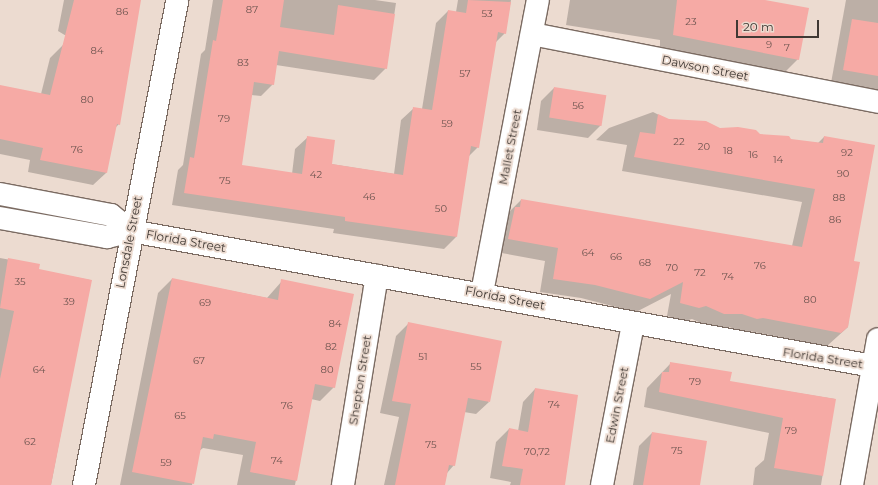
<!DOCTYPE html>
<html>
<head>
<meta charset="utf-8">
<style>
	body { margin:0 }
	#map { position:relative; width:878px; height:485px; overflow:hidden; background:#ecdbd0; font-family:Montserrat,sans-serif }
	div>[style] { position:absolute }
	.green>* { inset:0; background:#b6ba79; transform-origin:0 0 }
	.shadow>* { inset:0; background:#0003 }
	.building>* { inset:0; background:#f6aaa5; transform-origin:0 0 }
	.roads { filter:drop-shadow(1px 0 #7b6b62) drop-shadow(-1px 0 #7b6b62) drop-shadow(0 1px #7b6b62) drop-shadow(0 -1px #7b6b62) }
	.street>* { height:22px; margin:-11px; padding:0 11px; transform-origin:11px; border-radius:11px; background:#fff }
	span { translate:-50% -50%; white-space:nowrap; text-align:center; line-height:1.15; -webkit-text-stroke:3.5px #ecdbd0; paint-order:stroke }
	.number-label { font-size:10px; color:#6e5550 }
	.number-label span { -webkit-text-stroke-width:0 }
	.street-label { font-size:12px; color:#403934 }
	.scale { position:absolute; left:736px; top:20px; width:83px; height:18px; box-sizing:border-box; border:2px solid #403934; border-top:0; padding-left:5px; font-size:12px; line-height:14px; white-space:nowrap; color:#403934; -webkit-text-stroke:3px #ecdbd0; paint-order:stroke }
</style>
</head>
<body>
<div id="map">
	<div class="green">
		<div style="left:0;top:204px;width:102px;height:5px;rotate:10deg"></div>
	</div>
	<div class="shadow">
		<div style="clip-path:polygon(64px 0,140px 0,119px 124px,115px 128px,106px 173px,93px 185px,28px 172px,30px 160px,0 154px,0 86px,41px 94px,50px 58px,63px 45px,103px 58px,58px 31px)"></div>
		<div style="clip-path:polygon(213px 0,375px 0,396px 3px,386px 68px,374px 80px,276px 65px,273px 84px,261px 96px,251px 95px,240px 166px,292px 174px,295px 149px,308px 137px,331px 164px,394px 174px,401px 120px,414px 108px,422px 109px,436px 23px,448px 11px,456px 12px,458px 0,511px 0,505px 33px,495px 43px,478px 147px,468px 157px,456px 237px,444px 249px,333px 233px,334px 229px,172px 205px,178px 170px,183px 165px,201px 54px,205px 50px)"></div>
		<div style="clip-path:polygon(570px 0,760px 0,798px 59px,785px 72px,660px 47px,660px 40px,566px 25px)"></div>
		<div style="clip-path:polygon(846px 0,878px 0,878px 91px,831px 83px)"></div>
		<div style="clip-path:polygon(554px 88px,601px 125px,588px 138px,537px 130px,541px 101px)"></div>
		<div style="clip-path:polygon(653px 112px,669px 120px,791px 140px,818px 143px,824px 137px,853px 262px,848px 327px,827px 346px,749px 331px,743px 332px,729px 327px,710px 327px,692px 319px,685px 321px,667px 316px,671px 294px,636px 312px,581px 298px,540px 292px,545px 261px,496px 252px,508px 213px,521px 200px,792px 246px,802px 202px,622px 171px,627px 145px,596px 140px,609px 128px)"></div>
		<div style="clip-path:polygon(0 258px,38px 265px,38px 270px,90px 280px,51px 485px,0 485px)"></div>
		<div style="clip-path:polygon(172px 279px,267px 298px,282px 281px,334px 387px,320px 401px,311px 399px,295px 485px,237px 485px,243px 455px,203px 448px,199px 451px,192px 485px,120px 485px,158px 293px)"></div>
		<div style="clip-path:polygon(409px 323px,489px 402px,476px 414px,464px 412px,454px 465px,447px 473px,444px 485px,384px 485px,399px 417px,380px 413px,396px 336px)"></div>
		<div style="clip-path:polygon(671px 363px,729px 382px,835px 399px,821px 485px,753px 485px,755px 468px,764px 460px,769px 433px,644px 407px,647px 388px)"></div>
		<div style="clip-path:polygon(535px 389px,564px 485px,510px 485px,511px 482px,490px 478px,496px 442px,509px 429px,518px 431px,523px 402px)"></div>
		<div style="clip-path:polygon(652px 433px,699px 485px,633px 485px,639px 446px)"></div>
	</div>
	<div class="building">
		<div style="clip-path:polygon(74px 0,141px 0,120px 125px,117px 124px,107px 173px,40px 160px,43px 148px,0 139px,0 85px,50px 95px)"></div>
		<div style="clip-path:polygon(223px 0,284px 0,280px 27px,334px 35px,338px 5px,395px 14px,387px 69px,279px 51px,274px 85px,254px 82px,242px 165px,302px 174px,307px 136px,335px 140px,332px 164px,403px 175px,413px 107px,432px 110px,448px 10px,466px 13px,468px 0,511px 2px,506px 34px,498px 32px,479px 148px,471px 146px,457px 237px,345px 221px,345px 217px,184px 193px,190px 157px,194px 158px,213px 40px,216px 41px)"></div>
		<div style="clip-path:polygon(677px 0,765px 0,809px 8px,799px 60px,673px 35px)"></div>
		<div style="clip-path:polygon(852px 19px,878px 23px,878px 76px,843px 70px)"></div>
		<div style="left:554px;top:87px;width:53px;height:31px;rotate:9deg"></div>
		<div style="clip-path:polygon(658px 114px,669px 119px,706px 121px,720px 128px,738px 127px,756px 130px,760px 134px,789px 136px,791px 139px,823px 143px,824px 136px,875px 145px,854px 261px,860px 262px,848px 327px,841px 333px,763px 318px,757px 319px,742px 314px,724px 314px,706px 306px,699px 308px,680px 303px,683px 282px,650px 299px,595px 285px,553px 279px,558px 248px,508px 239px,515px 207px,520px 207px,521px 199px,802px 247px,815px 189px,634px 157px,640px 132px,655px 134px)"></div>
		<div style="clip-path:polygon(8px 258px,40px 264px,39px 269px,92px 280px,51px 485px,0 485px,0 379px,14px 311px,0 308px)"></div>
		<div style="clip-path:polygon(172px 278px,278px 300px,281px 279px,354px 294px,335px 388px,315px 384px,297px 481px,250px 472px,256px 442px,214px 434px,213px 439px,203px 437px,194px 484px,132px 472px)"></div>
		<div style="clip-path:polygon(408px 322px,502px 341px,490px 402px,468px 398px,455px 466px,449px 465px,445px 485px,395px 485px,411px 404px,392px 401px)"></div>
		<div style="clip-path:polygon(670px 362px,732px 372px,730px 381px,836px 399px,823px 476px,774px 468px,783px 418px,659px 392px,662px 372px,669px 372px)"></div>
		<div style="clip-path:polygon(535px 388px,578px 395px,565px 485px,520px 485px,523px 469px,502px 466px,509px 428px,528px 432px)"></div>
		<div style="clip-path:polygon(652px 432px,707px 441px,700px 485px,643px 485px)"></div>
	</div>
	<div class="roads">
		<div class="street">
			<div style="left:532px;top:34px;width:353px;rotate:11.1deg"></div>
			<div style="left:0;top:194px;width:113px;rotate:10.7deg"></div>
			<div style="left:111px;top:215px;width:26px;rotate:39deg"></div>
			<div style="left:0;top:218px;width:109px;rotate:10.1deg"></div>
			<div style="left:107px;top:237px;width:25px;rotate:-14deg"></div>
			<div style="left:131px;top:231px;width:759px;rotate:10.32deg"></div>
			<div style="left:482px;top:293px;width:298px;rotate:-79.2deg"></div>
			<div style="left:84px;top:485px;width:494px;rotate:-79.1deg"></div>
			<div style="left:343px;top:485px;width:212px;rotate:-80.8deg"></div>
			<div style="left:602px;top:485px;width:164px;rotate:-79.1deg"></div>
			<div style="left:852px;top:485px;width:148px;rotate:-79.9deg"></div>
		</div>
	</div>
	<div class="number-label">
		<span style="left:252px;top:10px">87</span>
		<span style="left:122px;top:12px">86</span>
		<span style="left:487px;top:14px">53</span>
		<span style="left:691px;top:22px">23</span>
		<span style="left:769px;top:45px">9</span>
		<span style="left:787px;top:48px">7</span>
		<span style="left:97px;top:51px">84</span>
		<span style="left:243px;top:63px">83</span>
		<span style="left:465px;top:74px">57</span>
		<span style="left:87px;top:100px">80</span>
		<span style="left:578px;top:106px">56</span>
		<span style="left:224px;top:119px">79</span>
		<span style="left:447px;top:124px">59</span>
		<span style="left:679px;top:142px">22</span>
		<span style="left:704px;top:147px">20</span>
		<span style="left:77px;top:150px">76</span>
		<span style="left:728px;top:151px">18</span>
		<span style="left:847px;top:153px">92</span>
		<span style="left:753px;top:155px">16</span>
		<span style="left:778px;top:160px">14</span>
		<span style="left:843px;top:174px">90</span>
		<span style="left:316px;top:175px">42</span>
		<span style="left:225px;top:181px">75</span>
		<span style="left:369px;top:197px">46</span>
		<span style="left:839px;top:198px">88</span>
		<span style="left:441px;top:209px">50</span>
		<span style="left:835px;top:220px">86</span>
		<span style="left:588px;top:253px">64</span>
		<span style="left:616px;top:257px">66</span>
		<span style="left:645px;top:263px">68</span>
		<span style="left:760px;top:266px">76</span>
		<span style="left:672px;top:268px">70</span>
		<span style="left:700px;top:273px">72</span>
		<span style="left:728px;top:277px">74</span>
		<span style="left:20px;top:282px">35</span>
		<span style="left:810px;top:300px">80</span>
		<span style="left:69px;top:302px">39</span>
		<span style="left:205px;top:303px">69</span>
		<span style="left:335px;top:324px">84</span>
		<span style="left:331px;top:347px">82</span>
		<span style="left:423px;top:357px">51</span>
		<span style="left:199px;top:361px">67</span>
		<span style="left:476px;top:367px">55</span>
		<span style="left:39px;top:370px">64</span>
		<span style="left:327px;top:370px">80</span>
		<span style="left:695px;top:382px">79</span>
		<span style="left:554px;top:405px">74</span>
		<span style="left:287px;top:406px">76</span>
		<span style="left:180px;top:416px">65</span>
		<span style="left:791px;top:431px">79</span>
		<span style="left:30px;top:442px">62</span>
		<span style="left:431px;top:445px">75</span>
		<span style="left:677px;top:451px">75</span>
		<span style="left:537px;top:452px">70,72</span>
		<span style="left:277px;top:461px">74</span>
		<span style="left:166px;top:463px">59</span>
	</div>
	<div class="street-label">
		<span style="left:705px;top:68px;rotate:11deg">Dawson Street</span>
		<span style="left:510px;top:147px;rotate:-79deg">Mallet Street</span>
		<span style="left:186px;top:241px;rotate:10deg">Florida Street</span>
		<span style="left:129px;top:242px;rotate:-79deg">Lonsdale Street</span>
		<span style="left:505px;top:298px;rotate:11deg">Florida Street</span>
		<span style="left:823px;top:358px;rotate:9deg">Florida Street</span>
		<span style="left:360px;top:380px;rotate:-81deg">Shepton Street</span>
		<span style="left:617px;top:405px;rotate:-79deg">Edwin Street</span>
	</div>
	<div class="scale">20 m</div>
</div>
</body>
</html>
